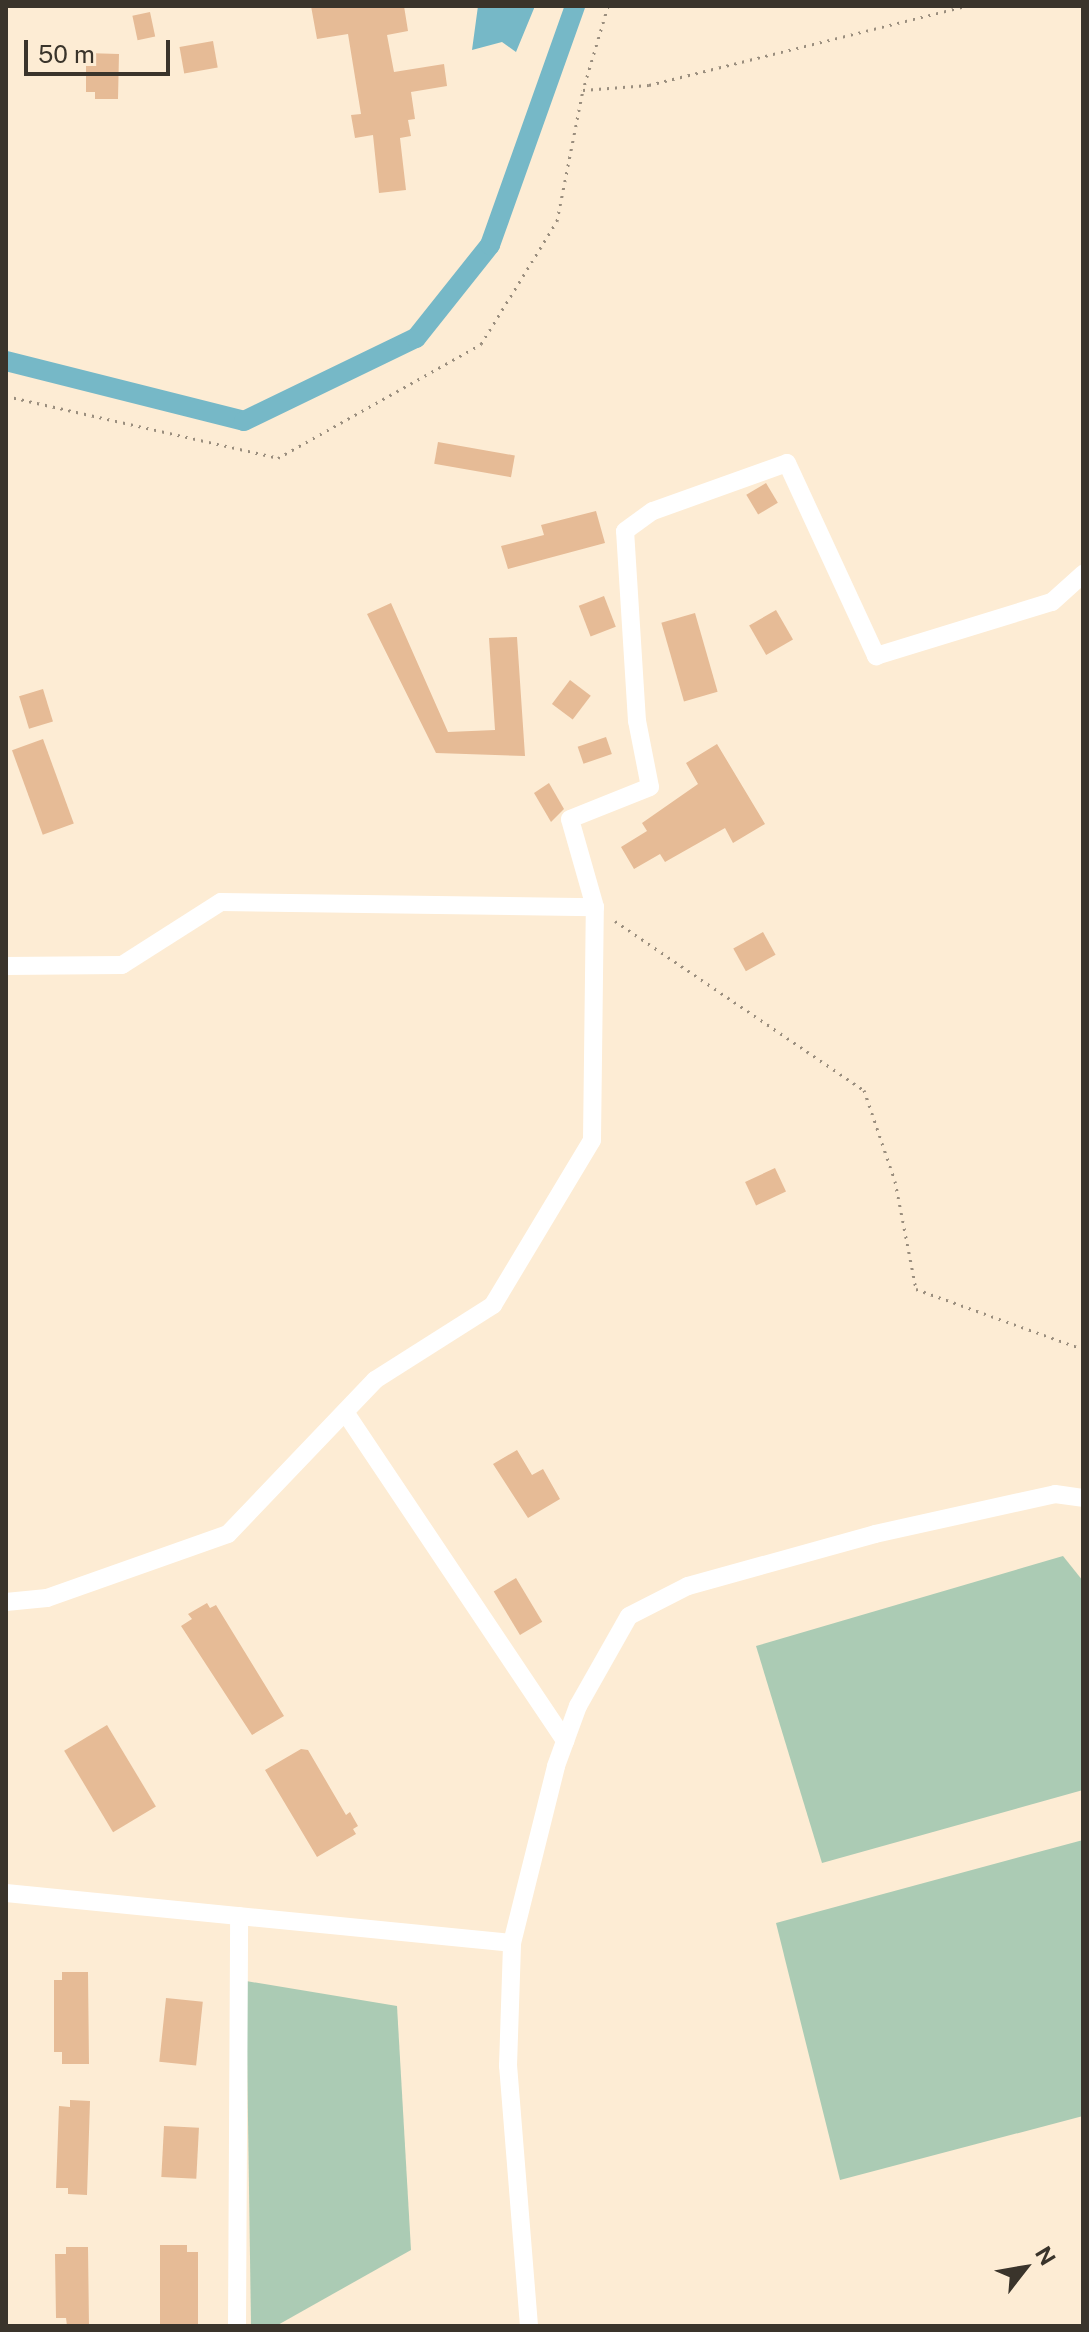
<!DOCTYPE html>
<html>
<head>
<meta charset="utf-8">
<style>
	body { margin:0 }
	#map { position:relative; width:1089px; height:2332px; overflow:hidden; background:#fdecd4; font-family:"Public Sans",sans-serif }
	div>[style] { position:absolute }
	.green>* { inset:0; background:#abcbb4 }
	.water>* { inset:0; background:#76b8c7 }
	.canal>* { height:20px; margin:-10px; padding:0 10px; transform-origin:10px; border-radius:10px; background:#76b8c7 }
	.building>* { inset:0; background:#e6bb96; transform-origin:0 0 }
	.path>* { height:3px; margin-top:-1.5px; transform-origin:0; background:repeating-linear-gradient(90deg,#9a8e7e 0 2px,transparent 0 8px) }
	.minor>* { height:18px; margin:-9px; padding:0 9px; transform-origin:9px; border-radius:9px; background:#fff }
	span { translate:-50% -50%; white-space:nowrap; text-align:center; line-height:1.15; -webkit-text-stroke:6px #fdecd4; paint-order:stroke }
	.frame { position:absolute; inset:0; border:8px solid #3a342b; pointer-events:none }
	.north { position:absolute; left:985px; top:2228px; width:80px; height:80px; -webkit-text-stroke:6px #fdecd4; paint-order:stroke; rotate:59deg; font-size:22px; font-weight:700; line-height:32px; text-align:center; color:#3a342b }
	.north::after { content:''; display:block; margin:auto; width:28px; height:36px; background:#3a342b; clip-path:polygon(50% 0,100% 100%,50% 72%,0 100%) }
	.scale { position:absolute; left:24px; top:40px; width:146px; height:36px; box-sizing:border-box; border:4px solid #3a342b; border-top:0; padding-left:10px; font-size:24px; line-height:28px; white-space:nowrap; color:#3a342b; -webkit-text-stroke:6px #fdecd4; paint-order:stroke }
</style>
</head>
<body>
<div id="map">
	<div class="green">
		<div style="clip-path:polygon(1063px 1556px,1083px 1581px,1083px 1790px,822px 1863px,756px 1646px)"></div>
		<div style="clip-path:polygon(1083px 1840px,1083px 2116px,840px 2180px,776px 1923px)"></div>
		<div style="clip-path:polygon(246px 1981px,397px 2006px,411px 2250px,276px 2326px,251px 2326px)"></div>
	</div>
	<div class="water">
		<div style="clip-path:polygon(478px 6px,535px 6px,516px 52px,502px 42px,472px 50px)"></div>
	</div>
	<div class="canal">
		<div style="left:6px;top:361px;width:245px;rotate:14.1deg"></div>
		<div style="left:244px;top:421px;width:191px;rotate:-25.8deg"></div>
		<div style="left:416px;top:338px;width:119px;rotate:-51.5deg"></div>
		<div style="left:490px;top:245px;width:254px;rotate:-70.4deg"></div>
	</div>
	<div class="building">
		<div style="clip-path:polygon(311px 6px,404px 6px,408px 31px,387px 35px,394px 72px,444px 64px,447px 86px,411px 92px,415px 119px,408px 120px,411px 136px,400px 138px,406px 190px,379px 193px,373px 135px,355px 138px,351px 115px,361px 114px,348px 34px,317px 39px)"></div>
		<div style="left:150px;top:12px;width:25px;height:18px;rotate:78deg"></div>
		<div style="left:213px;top:41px;width:27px;height:34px;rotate:80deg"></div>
		<div style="clip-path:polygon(86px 53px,119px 54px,118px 99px,95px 99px,95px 92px,86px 92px)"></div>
		<div style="left:438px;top:442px;width:78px;height:22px;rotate:10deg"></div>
		<div style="left:766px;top:483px;width:23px;height:23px;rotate:59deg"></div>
		<div style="clip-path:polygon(596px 511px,605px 543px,508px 569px,501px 546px,544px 535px,541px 525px)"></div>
		<div style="left:604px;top:596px;width:33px;height:27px;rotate:69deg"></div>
		<div style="clip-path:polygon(391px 603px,448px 732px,495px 730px,489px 638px,517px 637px,525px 756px,436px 753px,367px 614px)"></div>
		<div style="left:776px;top:610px;width:34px;height:31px;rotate:60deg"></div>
		<div style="left:695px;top:613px;width:82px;height:35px;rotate:74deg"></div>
		<div style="left:570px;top:680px;width:26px;height:30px;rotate:37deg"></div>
		<div style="left:43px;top:689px;width:34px;height:25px;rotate:73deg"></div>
		<div style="left:606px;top:737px;width:18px;height:30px;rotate:71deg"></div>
		<div style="left:43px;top:739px;width:90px;height:33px;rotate:70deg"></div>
		<div style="clip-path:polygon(717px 744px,765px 824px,733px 843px,725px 828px,665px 862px,660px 854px,634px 869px,621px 847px,647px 831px,642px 823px,698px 784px,686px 763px)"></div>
		<div style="clip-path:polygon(549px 783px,564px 809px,551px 822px,534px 793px)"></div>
		<div style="left:763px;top:932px;width:26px;height:34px;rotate:61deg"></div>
		<div style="left:775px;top:1168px;width:26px;height:33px;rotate:65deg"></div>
		<div style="clip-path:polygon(517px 1450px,532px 1475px,543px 1469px,560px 1499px,528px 1518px,493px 1464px)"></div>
		<div style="left:516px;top:1578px;width:51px;height:26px;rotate:59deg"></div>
		<div style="clip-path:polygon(207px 1603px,210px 1608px,216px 1605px,284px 1716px,252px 1735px,181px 1626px,192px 1619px,188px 1614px)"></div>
		<div style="left:107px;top:1725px;width:95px;height:50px;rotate:59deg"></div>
		<div style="clip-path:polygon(301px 1749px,308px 1750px,346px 1815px,350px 1812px,358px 1826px,353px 1829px,356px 1834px,317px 1857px,265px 1770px)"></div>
		<div style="clip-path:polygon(62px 1972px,88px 1972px,89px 2064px,62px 2064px,62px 2052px,54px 2052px,54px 1980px,62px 1980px)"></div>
		<div style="left:166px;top:1998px;width:37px;height:64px;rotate:6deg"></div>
		<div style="clip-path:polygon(70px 2100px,90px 2101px,87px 2195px,68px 2194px,68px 2188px,56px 2188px,59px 2106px,70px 2107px)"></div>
		<div style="left:164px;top:2126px;width:35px;height:51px;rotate:3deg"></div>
		<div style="clip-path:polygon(160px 2245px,187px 2245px,187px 2252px,198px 2252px,198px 2325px,160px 2324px)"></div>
		<div style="clip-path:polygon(66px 2247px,88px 2247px,89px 2326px,67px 2326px,66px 2318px,56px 2318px,55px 2254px,66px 2254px)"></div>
	</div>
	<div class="path">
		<div style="left:608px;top:6px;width:88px;rotate:106.6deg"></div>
		<div style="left:583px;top:90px;width:66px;rotate:-4.3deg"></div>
		<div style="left:649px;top:85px;width:326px;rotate:-14deg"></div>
		<div style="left:6px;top:396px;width:279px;rotate:12.8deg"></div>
		<div style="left:278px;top:458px;width:233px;rotate:-29.3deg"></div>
		<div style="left:481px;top:344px;width:145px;rotate:-58.3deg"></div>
		<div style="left:557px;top:221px;width:134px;rotate:-78.8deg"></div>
		<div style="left:615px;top:921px;width:301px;rotate:34.2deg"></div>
		<div style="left:864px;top:1090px;width:96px;rotate:71.2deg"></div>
		<div style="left:895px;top:1181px;width:110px;rotate:79deg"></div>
		<div style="left:916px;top:1289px;width:177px;rotate:19.8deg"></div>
	</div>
	<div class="minor">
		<div style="left:6px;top:966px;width:116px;rotate:-0.5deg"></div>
		<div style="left:122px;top:965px;width:117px;rotate:-32.5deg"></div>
		<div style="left:221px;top:902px;width:374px;rotate:0.8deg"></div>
		<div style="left:595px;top:907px;width:91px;rotate:-105.9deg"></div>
		<div style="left:570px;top:819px;width:86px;rotate:-21.8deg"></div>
		<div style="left:650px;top:787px;width:67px;rotate:-101.1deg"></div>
		<div style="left:637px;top:721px;width:190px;rotate:-93.6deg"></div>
		<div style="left:625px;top:531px;width:34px;rotate:-36deg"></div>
		<div style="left:653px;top:511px;width:142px;rotate:-19.7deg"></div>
		<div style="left:787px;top:463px;width:213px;rotate:65.2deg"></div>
		<div style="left:876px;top:656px;width:184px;rotate:-17.1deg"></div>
		<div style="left:1052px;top:602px;width:42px;rotate:-42.1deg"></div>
		<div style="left:345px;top:1412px;width:396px;rotate:56.2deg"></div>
		<div style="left:6px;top:1602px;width:41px;rotate:-5.6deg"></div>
		<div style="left:47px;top:1598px;width:192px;rotate:-19.5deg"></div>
		<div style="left:228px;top:1534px;width:213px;rotate:-46.3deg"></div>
		<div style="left:375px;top:1380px;width:140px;rotate:-32.4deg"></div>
		<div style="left:493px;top:1305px;width:192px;rotate:-59deg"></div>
		<div style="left:592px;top:1140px;width:233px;rotate:-89.3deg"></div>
		<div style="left:6px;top:1893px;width:508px;rotate:5.64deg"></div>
		<div style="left:237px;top:2326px;width:410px;rotate:-89.7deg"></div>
		<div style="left:529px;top:2326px;width:261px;rotate:-94.6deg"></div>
		<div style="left:508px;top:2066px;width:123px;rotate:-88.1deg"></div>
		<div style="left:512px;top:1943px;width:182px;rotate:-76deg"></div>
		<div style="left:556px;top:1766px;width:64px;rotate:-69.9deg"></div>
		<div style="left:578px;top:1706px;width:103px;rotate:-60.5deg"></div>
		<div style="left:629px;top:1616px;width:66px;rotate:-27deg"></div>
		<div style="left:688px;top:1586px;width:194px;rotate:-15.5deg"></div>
		<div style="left:875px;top:1534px;width:184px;rotate:-12.5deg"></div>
		<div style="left:1055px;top:1494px;width:28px;rotate:8deg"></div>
	</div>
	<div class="frame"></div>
	<div class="north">N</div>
	<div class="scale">50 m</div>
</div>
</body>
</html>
